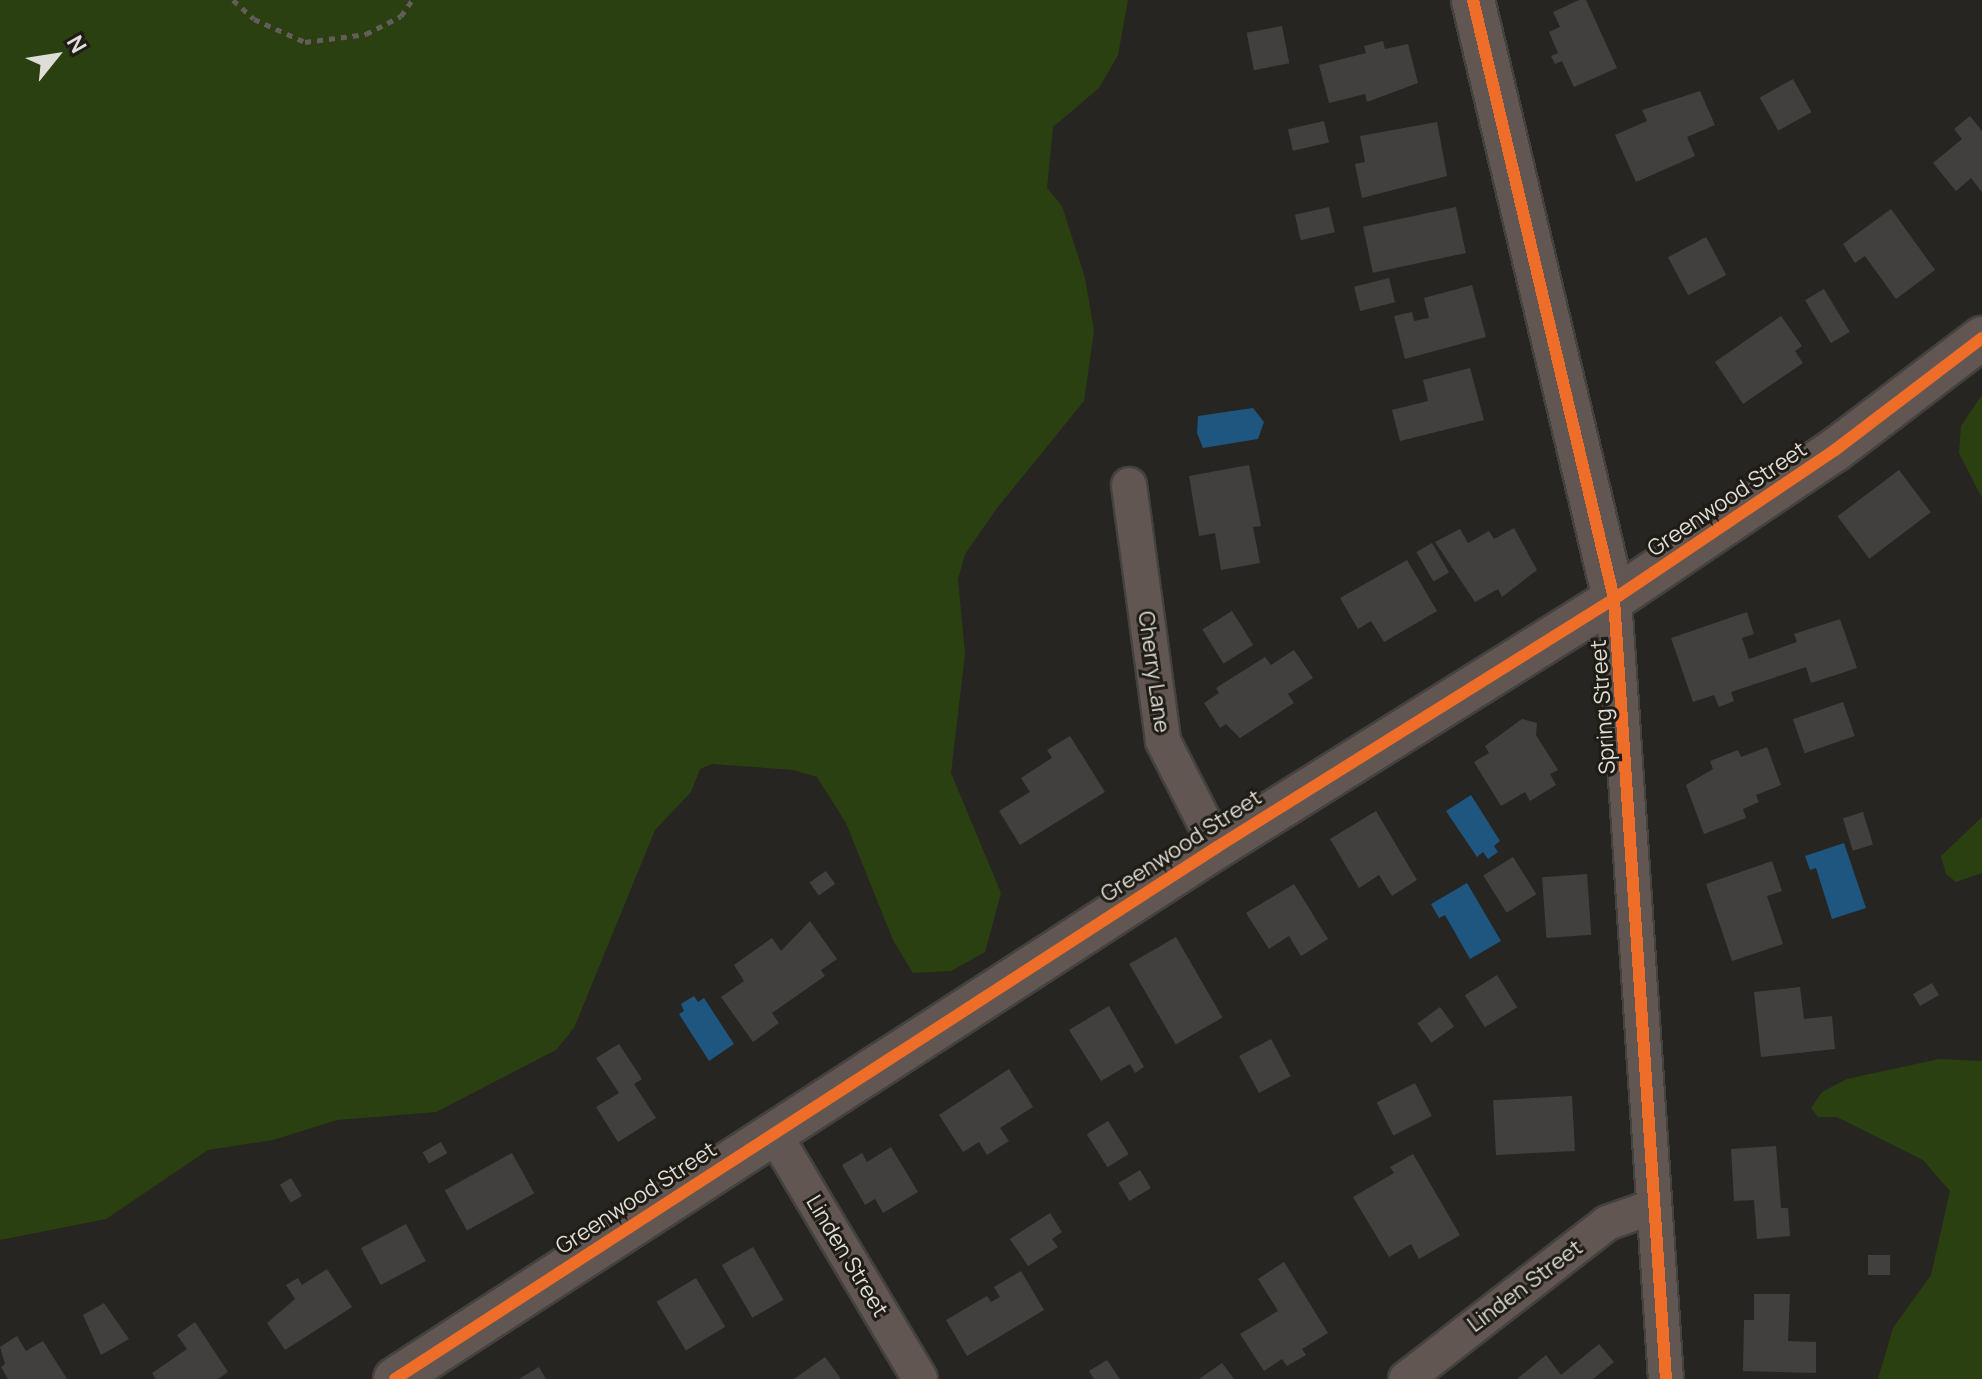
<!DOCTYPE html>
<html>
<head>
<meta charset="utf-8">
<style>
	body { margin:0 }
	#map { position:relative; width:1982px; height:1379px; overflow:hidden; background:#272521; font-family:Manrope,sans-serif }
	div>[style] { position:absolute }
	.green>* { inset:0; background:#2b4010 }
	.water>* { inset:0; background:#1e567f }
	.building>* { inset:0; background:#42403e; transform-origin:0 0 }
	.path>* { height:5px; margin-top:-2.5px; transform-origin:0; background:repeating-linear-gradient(90deg,#645d5a 0 6px,transparent 0 12px) }
	.roads { filter:drop-shadow(2px 0 #44423f) drop-shadow(-2px 0 #44423f) drop-shadow(0 2px #44423f) drop-shadow(0 -2px #44423f) }
	.minor>* { height:34px; margin:-17px; padding:0 17px; transform-origin:17px; border-radius:17px; background:#625652 }
	.tertiary>* { height:42px; margin:-21px; padding:0 21px; transform-origin:21px; border-radius:21px; background:#625652 }
	.cycleway>* { height:12px; margin:-6px; padding:0 6px; transform-origin:6px; border-radius:6px; background:#ee6e29 }
	span { translate:-50% -50%; white-space:nowrap; text-align:center; line-height:1.15; -webkit-text-stroke:6px #1f1c15; paint-order:stroke }
	.street-label { font-size:22px; color:#dfddd8 }
	.north { position:absolute; left:16px; top:16px; width:80px; height:80px; -webkit-text-stroke:6px #1f1c15; paint-order:stroke; rotate:60deg; font-size:22px; font-weight:700; line-height:32px; text-align:center; color:#dfddd8 }
	.north::after { content:''; display:block; margin:auto; width:28px; height:36px; background:#dfddd8; clip-path:polygon(50% 0,100% 100%,50% 72%,0 100%) }
</style>
</head>
<body>
<div id="map">
	<div class="green">
		<div style="clip-path:polygon(0 0,1128px 0,1118px 55px,1099px 88px,1053px 127px,1047px 188px,1062px 206px,1085px 278px,1094px 331px,1084px 401px,997px 508px,965px 554px,958px 579px,965px 654px,951px 773px,1001px 893px,985px 952px,951px 971px,913px 973px,893px 940px,846px 823px,817px 777px,793px 770px,712px 764px,700px 769px,691px 792px,655px 830px,574px 1028px,556px 1050px,436px 1112px,337px 1120px,273px 1140px,208px 1150px,106px 1219px,0 1240px)"></div>
		<div style="clip-path:polygon(1982px 395px,1982px 498px,1959px 453px,1961px 426px)"></div>
		<div style="clip-path:polygon(1982px 817px,1982px 873px,1956px 882px,1946px 874px,1941px 856px)"></div>
		<div style="clip-path:polygon(1939px 1059px,1982px 1061px,1982px 1379px,1878px 1379px,1893px 1328px,1931px 1275px,1950px 1191px,1923px 1160px,1837px 1117px,1818px 1117px,1811px 1108px,1822px 1092px,1847px 1079px)"></div>
	</div>
	<div class="water">
		<div style="clip-path:polygon(1253px 408px,1264px 422px,1258px 439px,1203px 448px,1197px 433px,1198px 416px)"></div>
		<div style="clip-path:polygon(1471px 795px,1500px 841px,1494px 846px,1498px 852px,1488px 859px,1483px 852px,1477px 857px,1446px 811px)"></div>
		<div style="clip-path:polygon(1844px 843px,1866px 908px,1832px 919px,1816px 868px,1810px 870px,1805px 856px)"></div>
		<div style="clip-path:polygon(1467px 883px,1501px 941px,1470px 959px,1445px 915px,1439px 918px,1431px 904px)"></div>
		<div style="clip-path:polygon(694px 996px,698px 1002px,704px 998px,734px 1044px,709px 1061px,679px 1014px,684px 1011px,681px 1004px)"></div>
	</div>
	<div class="building">
		<div style="clip-path:polygon(1579px 0,1586px 0,1617px 68px,1574px 87px,1562px 61px,1555px 64px,1551px 56px,1558px 53px,1549px 32px,1560px 27px,1553px 12px)"></div>
		<div style="left:1282px;top:26px;width:38px;height:36px;rotate:79deg"></div>
		<div style="clip-path:polygon(1383px 41px,1385px 49px,1408px 44px,1418px 83px,1367px 102px,1365px 94px,1329px 103px,1319px 65px,1366px 53px,1364px 46px)"></div>
		<div style="left:1793px;top:79px;width:38px;height:38px;rotate:61deg"></div>
		<div style="clip-path:polygon(1700px 91px,1715px 125px,1687px 137px,1695px 156px,1636px 182px,1615px 135px,1647px 121px,1642px 110px)"></div>
		<div style="clip-path:polygon(1970px 116px,1982px 131px,1982px 192px,1971px 178px,1956px 191px,1933px 163px,1962px 139px,1954px 129px)"></div>
		<div style="left:1324px;top:121px;width:22px;height:37px;rotate:77deg"></div>
		<div style="clip-path:polygon(1437px 122px,1447px 176px,1362px 198px,1355px 164px,1365px 162px,1360px 136px)"></div>
		<div style="left:1329px;top:207px;width:26px;height:35px;rotate:77deg"></div>
		<div style="left:1456px;top:207px;width:47px;height:95px;rotate:78deg"></div>
		<div style="clip-path:polygon(1891px 209px,1935px 270px,1896px 299px,1865px 256px,1855px 263px,1843px 244px)"></div>
		<div style="left:1706px;top:237px;width:43px;height:43px;rotate:62deg"></div>
		<div style="left:1389px;top:278px;width:25px;height:36px;rotate:76deg"></div>
		<div style="clip-path:polygon(1472px 285px,1486px 337px,1405px 359px,1394px 316px,1412px 312px,1414px 321px,1429px 318px,1424px 298px)"></div>
		<div style="left:1824px;top:289px;width:50px;height:22px;rotate:59deg"></div>
		<div style="clip-path:polygon(1781px 316px,1802px 346px,1795px 351px,1803px 363px,1743px 404px,1715px 362px)"></div>
		<div style="clip-path:polygon(1470px 368px,1484px 420px,1400px 441px,1392px 410px,1428px 401px,1423px 380px)"></div>
		<div style="clip-path:polygon(1249px 465px,1261px 526px,1253px 527px,1260px 563px,1221px 570px,1215px 533px,1199px 536px,1189px 476px)"></div>
		<div style="left:1899px;top:470px;width:53px;height:77px;rotate:53deg"></div>
		<div style="clip-path:polygon(1514px 528px,1537px 570px,1502px 597px,1498px 589px,1475px 602px,1435px 542px,1460px 529px,1468px 543px,1489px 531px,1494px 539px)"></div>
		<div style="left:1432px;top:543px;width:34px;height:18px;rotate:60deg"></div>
		<div style="clip-path:polygon(1407px 560px,1437px 611px,1384px 642px,1371px 621px,1358px 629px,1340px 598px)"></div>
		<div style="left:1232px;top:611px;width:40px;height:35px;rotate:58deg"></div>
		<div style="clip-path:polygon(1747px 612px,1754px 634px,1742px 638px,1749px 659px,1797px 642px,1794px 634px,1840px 619px,1857px 668px,1811px 683px,1806px 667px,1731px 692px,1734px 701px,1719px 707px,1714px 695px,1693px 702px,1671px 638px)"></div>
		<div style="clip-path:polygon(1294px 650px,1313px 678px,1288px 694px,1294px 703px,1240px 738px,1226px 724px,1220px 728px,1204px 703px,1219px 693px,1216px 688px,1265px 657px,1271px 665px)"></div>
		<div style="left:1843px;top:702px;width:36px;height:53px;rotate:71deg"></div>
		<div style="clip-path:polygon(1522px 719px,1537px 723px,1536px 735px,1558px 770px,1550px 774px,1556px 785px,1530px 801px,1525px 792px,1501px 806px,1474px 762px,1489px 753px,1485px 746px)"></div>
		<div style="clip-path:polygon(1070px 736px,1105px 792px,1020px 845px,999px 811px,1030px 792px,1021px 778px,1052px 758px,1047px 750px)"></div>
		<div style="clip-path:polygon(1767px 747px,1781px 785px,1756px 795px,1759px 802px,1743px 809px,1746px 818px,1704px 834px,1686px 785px,1713px 769px,1710px 761px,1738px 750px,1741px 757px)"></div>
		<div style="clip-path:polygon(1376px 811px,1417px 880px,1392px 896px,1379px 875px,1359px 888px,1330px 839px)"></div>
		<div style="left:1863px;top:812px;width:34px;height:21px;rotate:73deg"></div>
		<div style="left:1513px;top:857px;width:44px;height:35px;rotate:58deg"></div>
		<div style="clip-path:polygon(1772px 861px,1782px 891px,1767px 896px,1783px 944px,1732px 961px,1706px 884px)"></div>
		<div style="left:826px;top:871px;width:16px;height:20px;rotate:55deg"></div>
		<div style="left:1587px;top:874px;width:61px;height:45px;rotate:86deg"></div>
		<div style="clip-path:polygon(1294px 884px,1328px 939px,1301px 956px,1289px 936px,1269px 949px,1246px 913px)"></div>
		<div style="clip-path:polygon(810px 921px,837px 959px,821px 970px,825px 976px,772px 1013px,779px 1023px,753px 1042px,721px 997px,744px 981px,734px 965px,772px 938px,781px 951px)"></div>
		<div style="left:1176px;top:937px;width:93px;height:54px;rotate:60deg"></div>
		<div style="left:1497px;top:975px;width:38px;height:38px;rotate:58deg"></div>
		<div style="left:1932px;top:983px;width:14px;height:22px;rotate:60deg"></div>
		<div style="clip-path:polygon(1800px 987px,1804px 1019px,1832px 1016px,1835px 1049px,1761px 1057px,1754px 992px)"></div>
		<div style="clip-path:polygon(1109px 1006px,1144px 1067px,1135px 1073px,1130px 1064px,1101px 1081px,1069px 1030px)"></div>
		<div style="left:1440px;top:1007px;width:24px;height:28px;rotate:54deg"></div>
		<div style="left:1271px;top:1039px;width:42px;height:36px;rotate:62deg"></div>
		<div style="clip-path:polygon(619px 1044px,642px 1079px,634px 1084px,656px 1118px,618px 1142px,596px 1107px,619px 1093px,596px 1058px)"></div>
		<div style="clip-path:polygon(1009px 1069px,1033px 1107px,1000px 1128px,1009px 1141px,987px 1155px,979px 1142px,963px 1152px,939px 1115px)"></div>
		<div style="left:1415px;top:1083px;width:37px;height:43px;rotate:63deg"></div>
		<div style="left:1572px;top:1096px;width:55px;height:79px;rotate:87deg"></div>
		<div style="left:1108px;top:1121px;width:39px;height:25px;rotate:58deg"></div>
		<div style="left:441px;top:1142px;width:13px;height:21px;rotate:61deg"></div>
		<div style="clip-path:polygon(1776px 1146px,1781px 1208px,1788px 1208px,1790px 1236px,1757px 1239px,1754px 1200px,1734px 1201px,1731px 1149px)"></div>
		<div style="clip-path:polygon(891px 1147px,918px 1192px,883px 1213px,875px 1199px,865px 1205px,842px 1165px,862px 1153px,867px 1162px)"></div>
		<div style="left:512px;top:1153px;width:46px;height:77px;rotate:61deg"></div>
		<div style="clip-path:polygon(1413px 1154px,1460px 1235px,1419px 1259px,1411px 1244px,1389px 1257px,1353px 1197px,1394px 1173px,1390px 1167px)"></div>
		<div style="left:1140px;top:1170px;width:21px;height:25px;rotate:59deg"></div>
		<div style="left:291px;top:1178px;width:21px;height:13px;rotate:59deg"></div>
		<div style="clip-path:polygon(1050px 1213px,1062px 1232px,1052px 1239px,1058px 1247px,1028px 1266px,1010px 1239px)"></div>
		<div style="left:406px;top:1224px;width:42px;height:51px;rotate:62deg"></div>
		<div style="left:753px;top:1247px;width:61px;height:36px;rotate:60deg"></div>
		<div style="left:1868px;top:1255px;width:22px;height:20px"></div>
		<div style="clip-path:polygon(1284px 1262px,1328px 1333px,1302px 1349px,1306px 1355px,1287px 1366px,1282px 1359px,1264px 1371px,1240px 1334px,1278px 1311px,1258px 1279px)"></div>
		<div style="clip-path:polygon(327px 1269px,352px 1307px,285px 1350px,267px 1323px,295px 1299px,286px 1285px,298px 1278px,302px 1285px)"></div>
		<div style="clip-path:polygon(1021px 1271px,1044px 1310px,967px 1356px,946px 1320px,987px 1296px,991px 1302px,1000px 1297px,994px 1287px)"></div>
		<div style="left:696px;top:1278px;width:57px;height:46px;rotate:59deg"></div>
		<div style="clip-path:polygon(1754px 1294px,1790px 1294px,1788px 1341px,1816px 1342px,1816px 1373px,1743px 1371px,1744px 1320px,1754px 1320px)"></div>
		<div style="clip-path:polygon(104px 1303px,129px 1339px,101px 1355px,83px 1315px)"></div>
		<div style="clip-path:polygon(195px 1322px,228px 1372px,218px 1379px,156px 1379px,152px 1373px,187px 1349px,177px 1335px)"></div>
		<div style="clip-path:polygon(17px 1336px,26px 1351px,43px 1341px,67px 1379px,8px 1379px,1px 1367px,5px 1364px,0 1347px)"></div>
		<div style="clip-path:polygon(1599px 1344px,1614px 1362px,1593px 1379px,1517px 1379px,1546px 1355px,1561px 1375px)"></div>
		<div style="clip-path:polygon(825px 1357px,841px 1379px,794px 1379px)"></div>
		<div style="clip-path:polygon(1107px 1360px,1120px 1379px,1094px 1379px,1089px 1371px)"></div>
		<div style="clip-path:polygon(1222px 1363px,1234px 1379px,1199px 1379px)"></div>
		<div style="clip-path:polygon(539px 1367px,546px 1379px,519px 1379px)"></div>
	</div>
	<div class="path">
		<div style="left:233px;top:0;width:28px;rotate:42deg"></div>
		<div style="left:254px;top:19px;width:56px;rotate:24.3deg"></div>
		<div style="left:305px;top:42px;width:62px;rotate:-7.5deg"></div>
		<div style="left:366px;top:34px;width:39px;rotate:-27deg"></div>
		<div style="left:401px;top:16px;width:19px;rotate:-55deg"></div>
	</div>
	<div class="roads">
		<div class="minor">
			<div style="left:1129px;top:485px;width:258px;rotate:82.4deg"></div>
			<div style="left:1163px;top:741px;width:119px;rotate:63deg"></div>
			<div style="left:1614px;top:599px;width:782px;rotate:86.19deg"></div>
			<div style="left:773px;top:1132px;width:287px;rotate:59.2deg"></div>
			<div style="left:1406px;top:1379px;width:254px;rotate:-37.8deg"></div>
			<div style="left:1607px;top:1223px;width:48px;rotate:-19.6deg"></div>
		</div>
		<div class="tertiary">
			<div style="left:1473px;top:0;width:615px;rotate:76.75deg"></div>
			<div style="left:395px;top:1379px;width:979px;rotate:-32.91deg"></div>
			<div style="left:1217px;top:847px;width:468px;rotate:-32deg"></div>
			<div style="left:1614px;top:599px;width:267px;rotate:-34deg"></div>
			<div style="left:1835px;top:450px;width:185px;rotate:-37.3deg"></div>
		</div>
	</div>
	<div class="cycleway">
		<div style="left:1473px;top:0;width:615px;rotate:76.75deg"></div>
		<div style="left:1614px;top:599px;width:782px;rotate:86.19deg"></div>
		<div style="left:395px;top:1379px;width:979px;rotate:-32.91deg"></div>
		<div style="left:1217px;top:847px;width:468px;rotate:-32deg"></div>
		<div style="left:1614px;top:599px;width:267px;rotate:-34deg"></div>
		<div style="left:1835px;top:450px;width:185px;rotate:-37.3deg"></div>
	</div>
	<div class="street-label">
		<span style="left:1727px;top:499px;rotate:-34deg">Greenwood Street</span>
		<span style="left:1154px;top:672px;rotate:82deg">Cherry Lane</span>
		<span style="left:1603px;top:707px;rotate:-94deg">Spring Street</span>
		<span style="left:1181px;top:846px;rotate:-33deg">Greenwood Street</span>
		<span style="left:636px;top:1198px;rotate:-33deg">Greenwood Street</span>
		<span style="left:847px;top:1256px;rotate:59deg">Linden Street</span>
		<span style="left:1525px;top:1286px;rotate:-37deg">Linden Street</span>
	</div>
	<div class="north">N</div>
</div>
</body>
</html>
